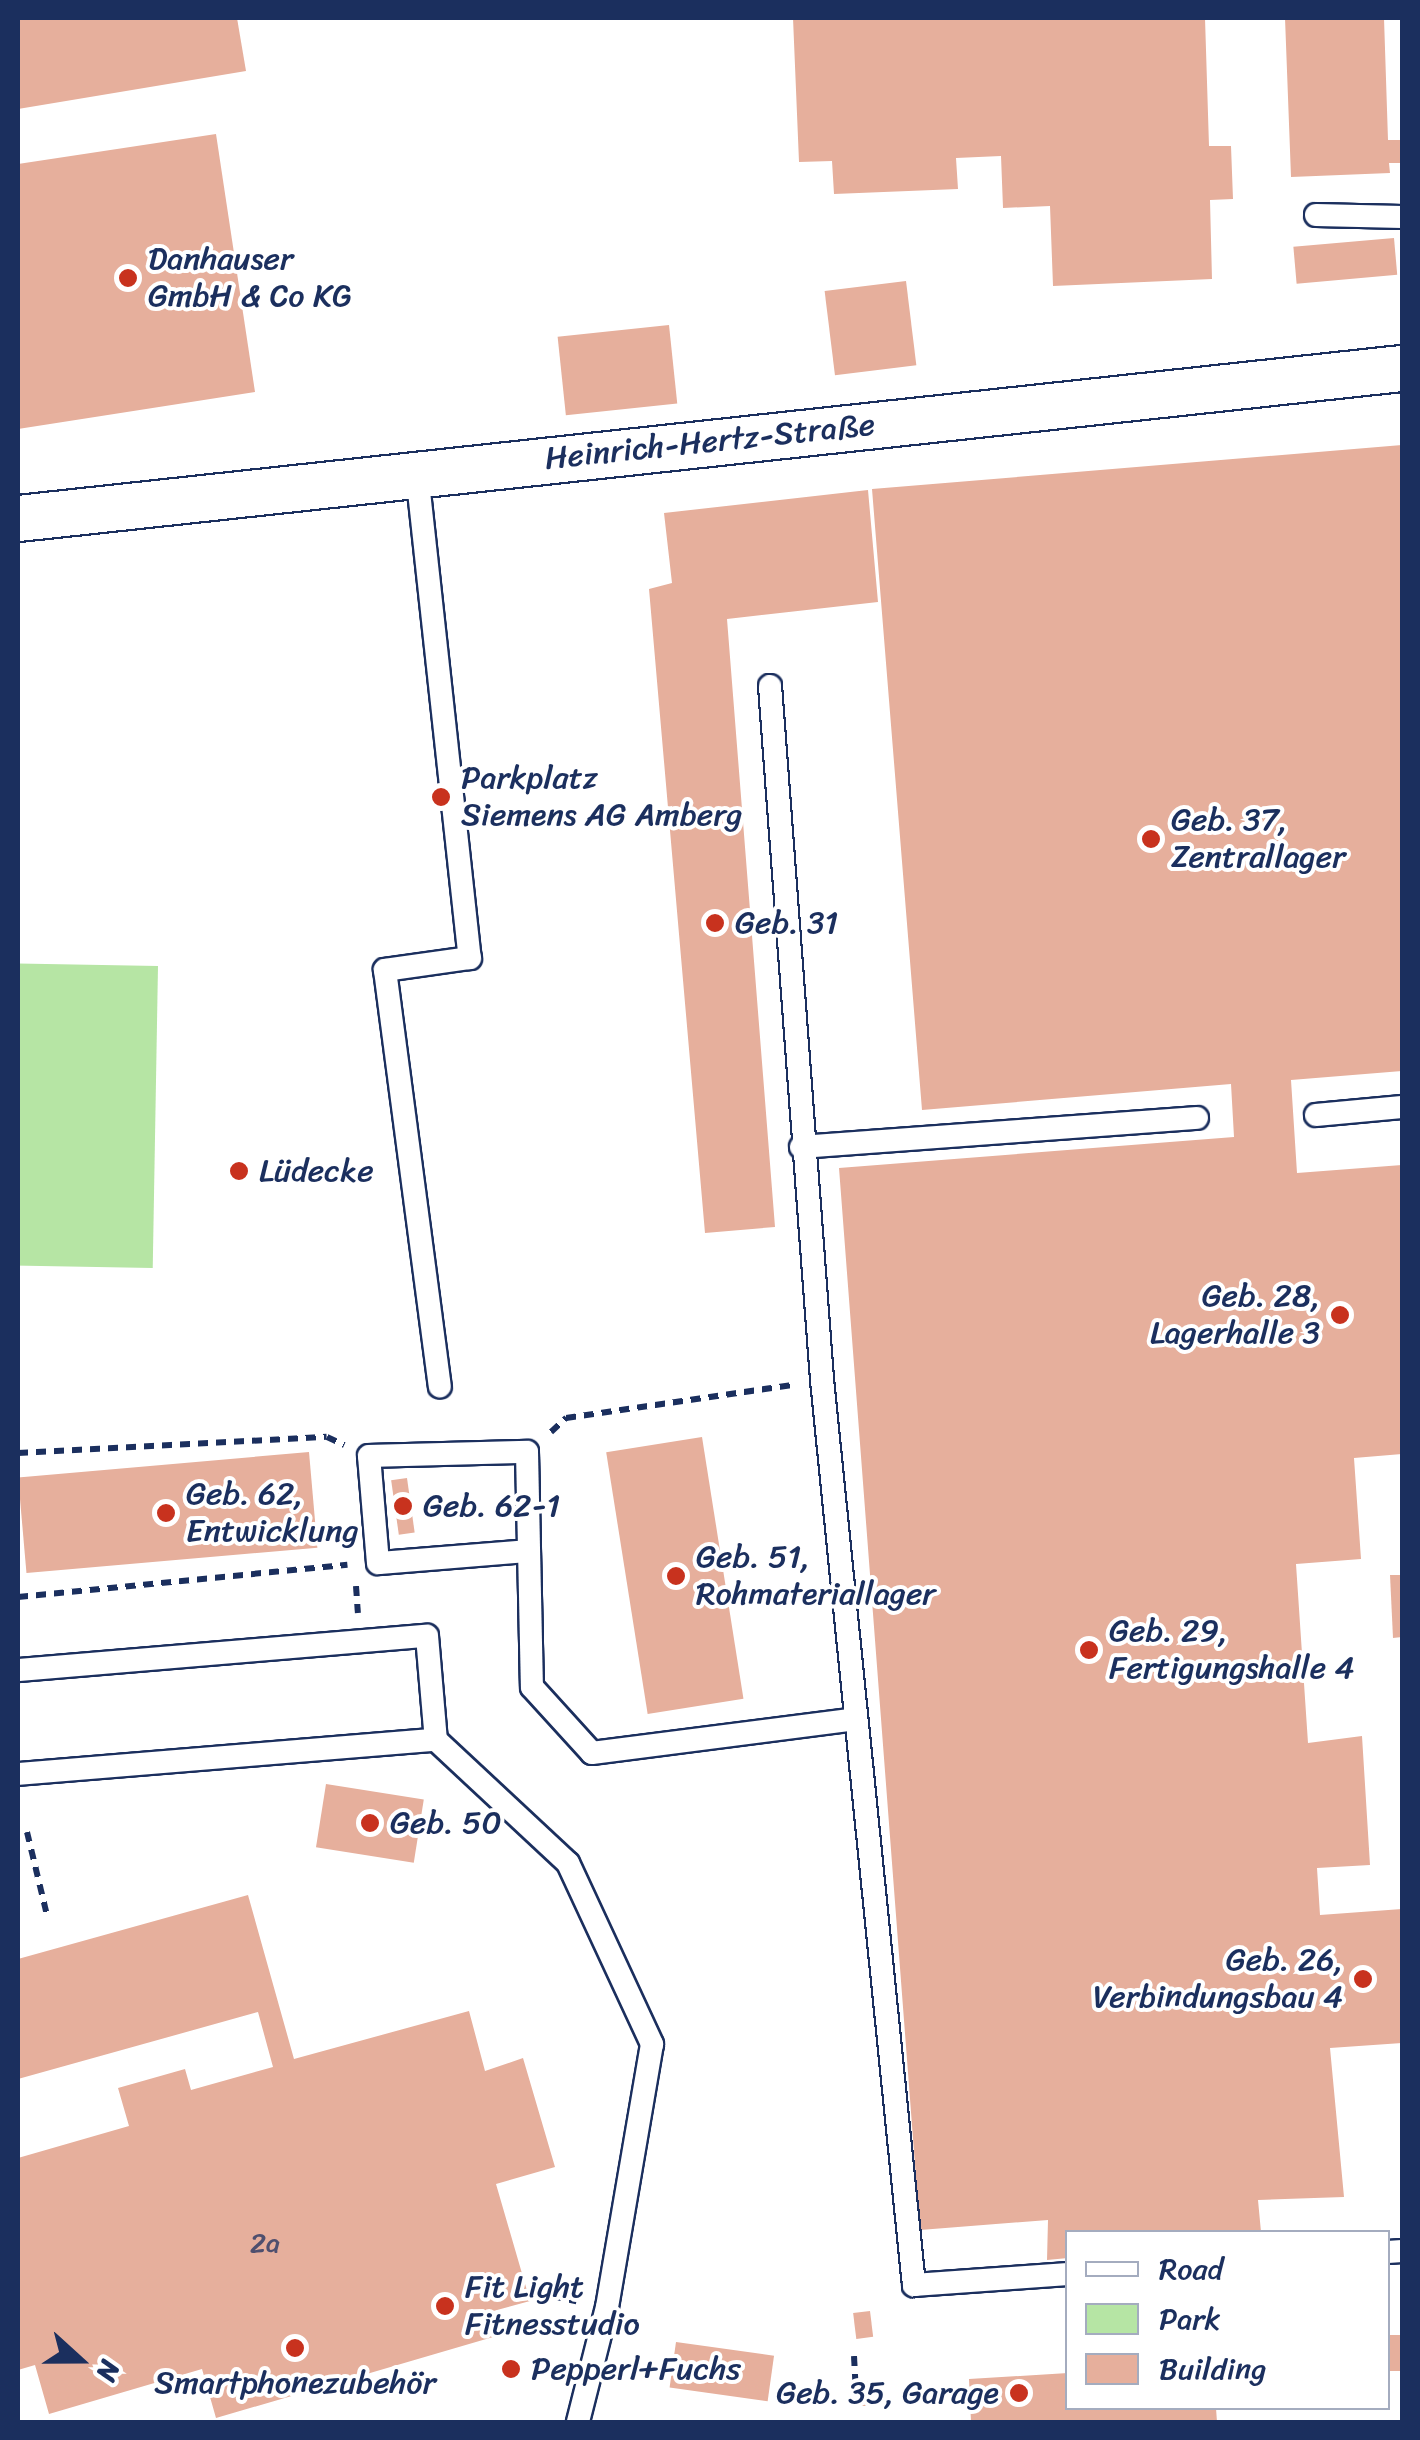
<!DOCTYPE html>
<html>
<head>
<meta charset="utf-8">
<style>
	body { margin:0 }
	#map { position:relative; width:1420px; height:2440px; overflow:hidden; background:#fff; font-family:Sriracha,sans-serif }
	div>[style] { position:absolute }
	.green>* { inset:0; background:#b6e5a4; transform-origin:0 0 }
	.building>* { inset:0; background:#e6af9c; transform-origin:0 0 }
	.path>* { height:6px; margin-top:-3px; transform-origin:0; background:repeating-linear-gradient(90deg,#1b2f5e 0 10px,transparent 0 18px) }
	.roads { filter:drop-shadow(2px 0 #1b2f5e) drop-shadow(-2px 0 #1b2f5e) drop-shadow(0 2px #1b2f5e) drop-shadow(0 -2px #1b2f5e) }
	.lane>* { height:22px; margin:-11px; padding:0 11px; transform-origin:11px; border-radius:11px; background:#fff }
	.street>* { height:45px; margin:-22.5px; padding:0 22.5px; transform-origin:22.5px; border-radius:22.5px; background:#fff }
	.dots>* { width:28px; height:28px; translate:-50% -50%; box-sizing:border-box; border:5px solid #fff; border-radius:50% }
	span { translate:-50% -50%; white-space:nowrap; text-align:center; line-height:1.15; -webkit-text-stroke:8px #fff; paint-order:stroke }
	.number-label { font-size:28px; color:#4e4f6e }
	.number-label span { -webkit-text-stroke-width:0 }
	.poi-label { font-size:32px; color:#1b2f5e }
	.left { translate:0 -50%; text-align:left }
	.right { translate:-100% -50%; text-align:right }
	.street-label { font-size:32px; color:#1b2f5e }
	.frame { position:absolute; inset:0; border:20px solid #1b2f5e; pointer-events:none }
	.legend { position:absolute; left:1065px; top:2230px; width:325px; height:180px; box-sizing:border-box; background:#fff; border:2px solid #a4acbf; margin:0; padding:12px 18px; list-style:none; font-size:30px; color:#1b2f5e }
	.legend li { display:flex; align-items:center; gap:20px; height:50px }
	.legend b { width:50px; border:2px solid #a4acbf }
	.north { position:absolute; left:30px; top:2310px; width:100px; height:100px; -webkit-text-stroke:8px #fff; paint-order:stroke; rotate:111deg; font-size:28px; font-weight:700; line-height:40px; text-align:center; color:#1b2f5e }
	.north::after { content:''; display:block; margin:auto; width:35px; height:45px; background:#1b2f5e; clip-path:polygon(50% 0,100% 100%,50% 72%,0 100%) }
</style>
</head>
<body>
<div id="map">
	<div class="green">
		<div style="left:158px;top:966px;width:302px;height:140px;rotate:91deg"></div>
	</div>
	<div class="building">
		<div style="clip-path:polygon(18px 18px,237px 18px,246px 71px,18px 109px)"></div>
		<div style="clip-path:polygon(793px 18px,1205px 18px,1209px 146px,1231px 146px,1233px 199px,1210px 200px,1212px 279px,1053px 286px,1050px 206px,1003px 208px,1001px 156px,956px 158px,958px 189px,834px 194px,832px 161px,799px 162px)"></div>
		<div style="clip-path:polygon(1285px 18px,1384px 18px,1388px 140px,1402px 140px,1402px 163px,1389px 163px,1390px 173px,1291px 177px)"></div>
		<div style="clip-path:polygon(216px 134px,255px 392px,18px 429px,18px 164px)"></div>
		<div style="left:1394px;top:238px;width:37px;height:101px;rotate:85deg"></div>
		<div style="left:906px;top:281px;width:85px;height:82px;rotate:83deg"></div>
		<div style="left:669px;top:325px;width:79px;height:112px;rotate:84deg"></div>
		<div style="clip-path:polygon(1402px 445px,1402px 1071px,1291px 1080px,1297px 1173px,1402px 1165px,1402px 1454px,1354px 1458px,1361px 1559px,1296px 1564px,1308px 1743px,1362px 1736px,1370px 1865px,1317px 1868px,1320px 1915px,1402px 1909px,1402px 2043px,1330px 2048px,1344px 2197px,1258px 2200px,1261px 2232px,1068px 2232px,1068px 2258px,1047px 2260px,1048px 2220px,920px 2230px,839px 1168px,1234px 1137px,1231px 1084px,922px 1110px,872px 489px)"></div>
		<div style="clip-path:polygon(868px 490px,878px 602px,727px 619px,775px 1227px,705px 1233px,649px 589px,672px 583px,664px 513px)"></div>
		<div style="left:702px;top:1437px;width:265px;height:97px;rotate:81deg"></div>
		<div style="left:309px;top:1452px;width:96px;height:292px;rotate:85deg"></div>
		<div style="left:407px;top:1478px;width:55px;height:16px;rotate:82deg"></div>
		<div style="clip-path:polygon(1390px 1575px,1402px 1575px,1402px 1637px,1393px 1638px)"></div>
		<div style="left:326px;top:1784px;width:99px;height:64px;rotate:9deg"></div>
		<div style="clip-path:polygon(248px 1895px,294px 2059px,469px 2011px,485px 2071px,523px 2058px,555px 2167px,496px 2184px,530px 2301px,486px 2313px,493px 2337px,216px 2418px,202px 2369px,49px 2414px,35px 2365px,18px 2370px,18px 2158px,129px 2126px,118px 2088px,185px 2069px,191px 2090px,273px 2067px,258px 2012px,18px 2079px,18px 1959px)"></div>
		<div style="left:870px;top:2311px;width:26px;height:17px;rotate:83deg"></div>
		<div style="left:1402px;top:2335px;width:36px;height:14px;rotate:90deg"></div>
		<div style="left:676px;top:2342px;width:99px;height:46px;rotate:8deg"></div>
		<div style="clip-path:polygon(1068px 2373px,1068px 2408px,1216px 2408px,1217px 2422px,971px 2422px,969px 2379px)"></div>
		<div style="left:862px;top:2381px;width:15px;height:25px"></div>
	</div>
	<div class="path">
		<div style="left:551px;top:1432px;width:21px;rotate:-43deg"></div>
		<div style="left:566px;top:1418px;width:227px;rotate:-8.3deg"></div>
		<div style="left:18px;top:1453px;width:309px;rotate:-3deg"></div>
		<div style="left:327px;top:1437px;width:19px;rotate:25deg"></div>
		<div style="left:356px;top:1586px;width:27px;rotate:86deg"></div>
		<div style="left:18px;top:1597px;width:331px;rotate:-5.6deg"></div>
		<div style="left:27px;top:1832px;width:85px;rotate:76.5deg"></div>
		<div style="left:552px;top:2296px;width:25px;rotate:12deg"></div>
		<div style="left:854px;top:2356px;width:36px;rotate:87deg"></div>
		<div style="left:856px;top:2392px;width:15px;rotate:-4deg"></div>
	</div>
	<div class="roads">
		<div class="lane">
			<div style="left:1316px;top:215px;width:86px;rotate:1.3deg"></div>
			<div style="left:417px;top:473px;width:488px;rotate:83.8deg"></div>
			<div style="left:470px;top:958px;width:86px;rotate:172deg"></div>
			<div style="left:385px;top:970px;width:420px;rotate:82.5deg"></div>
			<div style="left:770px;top:686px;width:696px;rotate:85.71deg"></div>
			<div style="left:822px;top:1380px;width:910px;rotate:84.2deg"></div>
			<div style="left:914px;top:2285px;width:154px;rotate:-4.1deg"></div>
			<div style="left:1316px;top:1115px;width:86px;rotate:-5.3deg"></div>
			<div style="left:801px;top:1147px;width:397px;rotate:-4.2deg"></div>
			<div style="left:528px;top:1551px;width:150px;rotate:175.4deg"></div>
			<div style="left:378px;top:1563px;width:107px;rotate:-94.8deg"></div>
			<div style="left:369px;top:1456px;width:158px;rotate:-1.5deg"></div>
			<div style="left:527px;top:1452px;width:235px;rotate:88.8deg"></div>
			<div style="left:532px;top:1687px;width:89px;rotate:47.7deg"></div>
			<div style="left:592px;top:1753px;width:266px;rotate:-7.3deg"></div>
			<div style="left:18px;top:1670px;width:410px;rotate:-4.8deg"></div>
			<div style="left:427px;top:1636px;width:104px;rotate:85.1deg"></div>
			<div style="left:436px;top:1740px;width:180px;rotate:43deg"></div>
			<div style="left:568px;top:1863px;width:200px;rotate:65.1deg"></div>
			<div style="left:652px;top:2044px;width:267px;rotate:99.7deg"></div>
			<div style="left:607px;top:2307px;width:119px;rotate:104.2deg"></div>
			<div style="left:18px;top:1774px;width:419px;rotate:-4.7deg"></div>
			<div style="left:1388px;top:2252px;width:14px;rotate:-4deg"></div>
		</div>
		<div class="street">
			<div style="left:18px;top:518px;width:1392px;rotate:-6.19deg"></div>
		</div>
	</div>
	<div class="dots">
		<div style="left:128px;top:278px;background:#c8321e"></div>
		<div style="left:441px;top:797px;background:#c8321e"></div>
		<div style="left:1151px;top:839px;background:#c8321e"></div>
		<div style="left:715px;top:923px;background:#c8321e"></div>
		<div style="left:239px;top:1171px;background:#c8321e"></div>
		<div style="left:1340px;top:1315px;background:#c8321e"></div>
		<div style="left:403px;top:1506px;background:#c8321e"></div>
		<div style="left:166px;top:1513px;background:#c8321e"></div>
		<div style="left:676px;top:1576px;background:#c8321e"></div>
		<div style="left:1089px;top:1650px;background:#c8321e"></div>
		<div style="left:370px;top:1823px;background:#c8321e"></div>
		<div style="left:1363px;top:1979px;background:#c8321e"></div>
		<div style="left:445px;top:2306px;background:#c8321e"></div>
		<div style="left:295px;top:2348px;background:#c8321e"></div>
		<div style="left:511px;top:2369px;background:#c8321e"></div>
		<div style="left:1019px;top:2393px;background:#c8321e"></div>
	</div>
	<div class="number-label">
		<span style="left:265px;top:2243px">2a</span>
	</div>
	<div class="poi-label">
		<span class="left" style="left:148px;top:278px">Danhauser<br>GmbH &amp; Co KG</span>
		<span class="left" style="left:461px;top:797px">Parkplatz<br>Siemens AG Amberg</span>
		<span class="left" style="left:1171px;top:839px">Geb. 37,<br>Zentrallager</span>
		<span class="left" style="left:735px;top:923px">Geb. 31</span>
		<span class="left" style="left:259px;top:1171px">Lüdecke</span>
		<span class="right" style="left:1320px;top:1315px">Geb. 28,<br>Lagerhalle 3</span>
		<span class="left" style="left:186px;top:1513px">Geb. 62,<br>Entwicklung</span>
		<span class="left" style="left:423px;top:1506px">Geb. 62-1</span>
		<span class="left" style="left:696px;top:1576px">Geb. 51,<br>Rohmateriallager</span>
		<span class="left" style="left:1109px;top:1650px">Geb. 29,<br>Fertigungshalle 4</span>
		<span class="left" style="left:390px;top:1823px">Geb. 50</span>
		<span class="right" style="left:1343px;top:1979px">Geb. 26,<br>Verbindungsbau 4</span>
		<span class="left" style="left:465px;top:2306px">Fit Light<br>Fitnesstudio</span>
		<span class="left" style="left:531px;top:2369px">Pepperl+Fuchs</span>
		<span style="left:295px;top:2383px">Smartphonezubehör</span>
		<span class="right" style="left:999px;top:2393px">Geb. 35, Garage</span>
	</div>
	<div class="street-label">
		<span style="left:710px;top:442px;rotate:-6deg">Heinrich-Hertz-Straße</span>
	</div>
	<div class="frame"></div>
	<ul class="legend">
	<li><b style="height:12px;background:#fff"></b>Road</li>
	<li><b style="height:28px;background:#b6e5a4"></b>Park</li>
	<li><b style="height:28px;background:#e6af9c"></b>Building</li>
	</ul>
	<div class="north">N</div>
</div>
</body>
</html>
